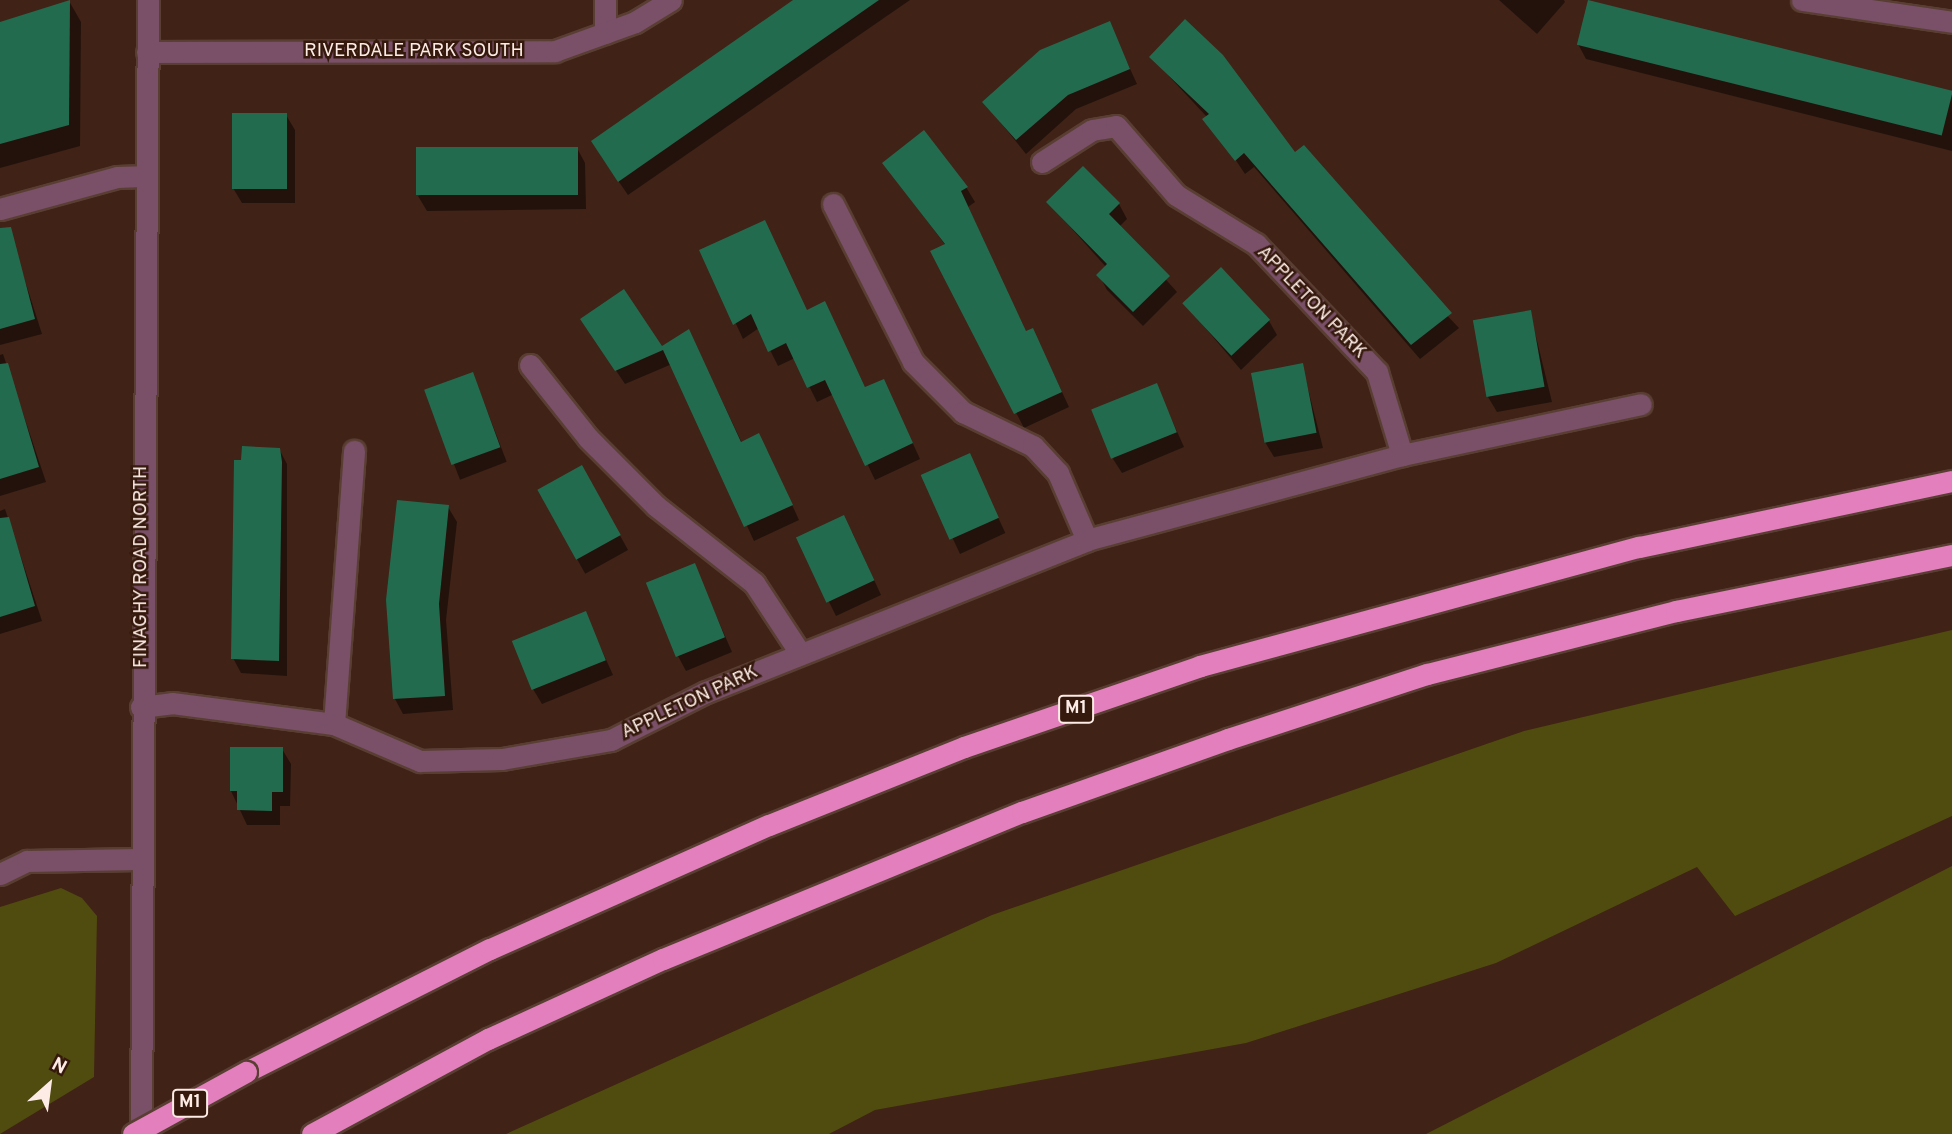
<!DOCTYPE html>
<html>
<head>
<meta charset="utf-8">
<style>
	body { margin:0 }
	#map { position:relative; width:1952px; height:1134px; overflow:hidden; background:#402216; font-family:Overpass,sans-serif }
	div>[style] { position:absolute }
	.green>* { inset:0; background:#504b0f }
	.shadow>* { inset:0; background:#0007; transform-origin:0 0 }
	.building>* { inset:0; background:#236b4f; transform-origin:0 0 }
	.roads { filter:drop-shadow(2px 0 #5a3e33) drop-shadow(-2px 0 #5a3e33) drop-shadow(0 2px #5a3e33) drop-shadow(0 -2px #5a3e33) }
	.minor>* { height:21px; margin:-10.5px; padding:0 10.5px; transform-origin:10.5px; border-radius:10.5px; background:#795068 }
	.highway>* { height:21px; margin:-10.5px; padding:0 10.5px; transform-origin:10.5px; border-radius:10.5px; background:#e27fbc }
	.bridges { filter:drop-shadow(2px 0 #5a3e33) drop-shadow(-2px 0 #5a3e33) drop-shadow(0 2px #5a3e33) drop-shadow(0 -2px #5a3e33) }
	.highway-bridge>* { height:21px; margin:-10.5px; padding:0 10.5px; transform-origin:10.5px; border-radius:10.5px; background:#e27fbc }
	span { translate:-50% -50%; white-space:nowrap; text-align:center; line-height:1.15; -webkit-text-stroke:5px #35190c; paint-order:stroke }
	.shield-label span { padding:2px 5px; background:#35190c; border:2px solid; border-radius:5px; -webkit-text-stroke-width:0 }
	.shield-label { font-size:18px; color:#fdece6; font-weight:700 }
	.street-label { font-size:19px; color:#fdece6 }
	.north { position:absolute; left:14px; top:1050px; width:70px; height:70px; -webkit-text-stroke:5px #35190c; paint-order:stroke; rotate:28deg; font-size:19px; font-weight:700; line-height:28px; text-align:center; color:#fdece6 }
	.north::after { content:''; display:block; margin:auto; width:24px; height:32px; background:#fdece6; clip-path:polygon(50% 0,100% 100%,50% 72%,0 100%) }
</style>
</head>
<body>
<div id="map">
	<div class="green">
		<div style="clip-path:polygon(1952px 630px,1952px 816px,1735px 916px,1697px 867px,1496px 963px,1246px 1043px,875px 1110px,829px 1134px,506px 1134px,992px 915px,1524px 731px)"></div>
		<div style="clip-path:polygon(1952px 866px,1952px 1134px,1426px 1134px)"></div>
		<div style="clip-path:polygon(61px 888px,82px 898px,97px 916px,94px 1077px,0 1134px,0 907px)"></div>
	</div>
	<div class="shadow">
		<div style="clip-path:polygon(796px 0,910px 0,628px 195px,601px 156px)"></div>
		<div style="clip-path:polygon(1499px 0,1564px 0,1565px 2px,1537px 34px)"></div>
		<div style="clip-path:polygon(69px 1px,81px 22px,80px 146px,0 168px,0 24px)"></div>
		<div style="clip-path:polygon(1109px 23px,1137px 84px,1076px 109px,1026px 154px,984px 102px)"></div>
		<div style="clip-path:polygon(1578px 44px,1952px 93px,1952px 151px,1586px 59px)"></div>
		<div style="clip-path:polygon(1151px 57px,1295px 155px,1459px 328px,1420px 359px,1254px 167px,1245px 174px,1207px 117px)"></div>
		<div style="clip-path:polygon(286px 115px,295px 130px,295px 203px,242px 203px,233px 188px)"></div>
		<div style="clip-path:polygon(577px 148px,585px 163px,586px 209px,427px 211px,418px 196px)"></div>
		<div style="clip-path:polygon(884px 163px,966px 187px,975px 202px,968px 207px,1026px 332px,1040px 345px,1069px 407px,1024px 428px,933px 252px,946px 246px)"></div>
		<div style="clip-path:polygon(1048px 202px,1119px 204px,1127px 219px,1119px 227px,1177px 292px,1143px 326px,1107px 290px,1099px 275px,1106px 267px)"></div>
		<div style="clip-path:polygon(764px 222px,807px 312px,825px 304px,866px 389px,891px 396px,920px 459px,875px 480px,834px 394px,817px 402px,795px 358px,778px 366px,759px 328px,743px 339px,702px 251px)"></div>
		<div style="clip-path:polygon(19px 262px,42px 334px,0 345px,0 267px)"></div>
		<div style="clip-path:polygon(1185px 304px,1269px 321px,1277px 335px,1241px 370px)"></div>
		<div style="clip-path:polygon(1530px 312px,1552px 402px,1497px 412px,1488px 397px)"></div>
		<div style="clip-path:polygon(689px 331px,742px 443px,767px 450px,799px 520px,754px 541px,672px 364px,625px 384px,591px 333px,661px 349px)"></div>
		<div style="clip-path:polygon(3px 354px,46px 482px,0 496px,0 355px)"></div>
		<div style="clip-path:polygon(1302px 365px,1323px 448px,1274px 457px,1265px 442px)"></div>
		<div style="left:473px;top:374px;width:94px;height:50px;rotate:69deg"></div>
		<div style="clip-path:polygon(1156px 385px,1184px 447px,1122px 473px,1113px 459px)"></div>
		<div style="clip-path:polygon(279px 449px,287px 464px,287px 676px,241px 673px,233px 658px)"></div>
		<div style="left:969px;top:455px;width:86px;height:50px;rotate:65deg"></div>
		<div style="left:582px;top:467px;width:95px;height:49px;rotate:61deg"></div>
		<div style="clip-path:polygon(448px 507px,457px 522px,446px 620px,453px 710px,403px 714px,395px 699px)"></div>
		<div style="clip-path:polygon(5px 509px,42px 621px,0 634px,0 511px)"></div>
		<div style="clip-path:polygon(852px 532px,881px 595px,836px 616px,798px 539px)"></div>
		<div style="clip-path:polygon(694px 565px,732px 652px,686px 671px,678px 656px)"></div>
		<div style="clip-path:polygon(585px 613px,613px 675px,542px 704px,533px 689px)"></div>
		<div style="clip-path:polygon(282px 749px,291px 764px,290px 806px,280px 806px,280px 825px,247px 825px,231px 791px)"></div>
	</div>
	<div class="building">
		<div style="clip-path:polygon(70px 0,69px 125px,0 144px,0 22px)"></div>
		<div style="clip-path:polygon(793px 0,879px 0,618px 182px,591px 141px)"></div>
		<div style="left:1588px;top:0;width:376px;height:46px;rotate:14deg"></div>
		<div style="clip-path:polygon(1185px 19px,1223px 55px,1295px 152px,1304px 145px,1452px 313px,1411px 345px,1244px 153px,1235px 161px,1202px 119px,1209px 114px,1149px 57px)"></div>
		<div style="clip-path:polygon(1110px 21px,1130px 69px,1068px 95px,1016px 140px,982px 102px,1040px 50px)"></div>
		<div style="left:232px;top:113px;width:55px;height:76px"></div>
		<div style="clip-path:polygon(924px 130px,968px 187px,961px 191px,1026px 331px,1033px 328px,1062px 392px,1014px 414px,930px 251px,945px 244px,882px 163px)"></div>
		<div style="left:578px;top:147px;width:48px;height:162px;rotate:90deg"></div>
		<div style="clip-path:polygon(1083px 166px,1120px 203px,1109px 214px,1170px 276px,1133px 312px,1096px 275px,1107px 264px,1046px 202px)"></div>
		<div style="clip-path:polygon(765px 220px,807px 310px,825px 301px,865px 387px,884px 379px,913px 443px,865px 466px,825px 380px,807px 388px,786px 343px,768px 352px,751px 314px,733px 325px,699px 250px)"></div>
		<div style="clip-path:polygon(11px 227px,35px 319px,0 329px,0 228px)"></div>
		<div style="left:1221px;top:267px;width:72px;height:53px;rotate:47deg"></div>
		<div style="clip-path:polygon(624px 289px,662px 346px,689px 329px,741px 442px,759px 433px,793px 505px,744px 527px,663px 350px,615px 371px,580px 319px)"></div>
		<div style="left:1531px;top:310px;width:78px;height:59px;rotate:80deg"></div>
		<div style="clip-path:polygon(8px 363px,39px 467px,0 479px,0 364px)"></div>
		<div style="left:1303px;top:363px;width:71px;height:53px;rotate:79deg"></div>
		<div style="left:473px;top:372px;width:80px;height:52px;rotate:70deg"></div>
		<div style="left:1157px;top:383px;width:53px;height:71px;rotate:68deg"></div>
		<div style="clip-path:polygon(242px 446px,280px 448px,282px 462px,279px 661px,231px 659px,234px 460px,241px 460px)"></div>
		<div style="left:970px;top:453px;width:71px;height:54px;rotate:66deg"></div>
		<div style="left:582px;top:465px;width:80px;height:51px;rotate:61deg"></div>
		<div style="clip-path:polygon(397px 500px,449px 505px,439px 604px,445px 696px,393px 699px,386px 600px)"></div>
		<div style="left:844px;top:515px;width:72px;height:53px;rotate:65deg"></div>
		<div style="clip-path:polygon(9px 517px,35px 606px,0 617px,0 518px)"></div>
		<div style="left:695px;top:563px;width:80px;height:53px;rotate:68deg"></div>
		<div style="left:586px;top:611px;width:53px;height:80px;rotate:68deg"></div>
		<div style="clip-path:polygon(230px 747px,283px 747px,283px 792px,272px 792px,272px 811px,237px 810px,237px 791px,230px 791px)"></div>
	</div>
	<div class="roads">
		<div class="minor">
			<div style="left:1802px;top:0;width:152px;rotate:8.3deg"></div>
			<div style="left:605px;top:33px;width:33px;rotate:-90deg"></div>
			<div style="left:147px;top:52px;width:408px;rotate:-0.1deg"></div>
			<div style="left:555px;top:51px;width:85px;rotate:-19.9deg"></div>
			<div style="left:635px;top:22px;width:42px;rotate:-31.4deg"></div>
			<div style="left:1042px;top:162px;width:59px;rotate:-32.6deg"></div>
			<div style="left:1092px;top:130px;width:24px;rotate:-9deg"></div>
			<div style="left:1116px;top:126px;width:91px;rotate:49deg"></div>
			<div style="left:1176px;top:195px;width:94px;rotate:31.5deg"></div>
			<div style="left:1256px;top:244px;width:176px;rotate:46.6deg"></div>
			<div style="left:1377px;top:372px;width:87px;rotate:73.2deg"></div>
			<div style="left:833px;top:204px;width:177px;rotate:63.1deg"></div>
			<div style="left:913px;top:362px;width:71px;rotate:45deg"></div>
			<div style="left:963px;top:412px;width:78px;rotate:25.9deg"></div>
			<div style="left:1033px;top:446px;width:37px;rotate:47deg"></div>
			<div style="left:1058px;top:473px;width:73px;rotate:66.6deg"></div>
			<div style="left:0;top:209px;width:121px;rotate:-15.3deg"></div>
			<div style="left:117px;top:177px;width:25px;rotate:-2deg"></div>
			<div style="left:530px;top:365px;width:93px;rotate:51.5deg"></div>
			<div style="left:588px;top:438px;width:96px;rotate:45deg"></div>
			<div style="left:656px;top:506px;width:125px;rotate:38.2deg"></div>
			<div style="left:754px;top:583px;width:84px;rotate:56.7deg"></div>
			<div style="left:141px;top:707px;width:31px;rotate:-7deg"></div>
			<div style="left:172px;top:703px;width:163px;rotate:7.4deg"></div>
			<div style="left:334px;top:724px;width:94px;rotate:23.3deg"></div>
			<div style="left:420px;top:761px;width:82px;rotate:-1.4deg"></div>
			<div style="left:502px;top:759px;width:111px;rotate:-9.9deg"></div>
			<div style="left:611px;top:740px;width:106px;rotate:-26.8deg"></div>
			<div style="left:706px;top:692px;width:410px;rotate:-21.7deg"></div>
			<div style="left:1087px;top:540px;width:326px;rotate:-15.1deg"></div>
			<div style="left:1402px;top:455px;width:244px;rotate:-12deg"></div>
			<div style="left:334px;top:724px;width:274px;rotate:-85.8deg"></div>
			<div style="left:0;top:874px;width:30px;rotate:-26deg"></div>
			<div style="left:27px;top:861px;width:112px;rotate:-1deg"></div>
			<div style="left:141px;top:1134px;width:1134px;rotate:-89.65deg"></div>
		</div>
		<div class="highway">
			<div style="left:246px;top:1072px;width:273px;rotate:-26.8deg"></div>
			<div style="left:490px;top:949px;width:305px;rotate:-24deg"></div>
			<div style="left:769px;top:825px;width:210px;rotate:-21.8deg"></div>
			<div style="left:964px;top:747px;width:250px;rotate:-18.9deg"></div>
			<div style="left:1200px;top:666px;width:455px;rotate:-15.2deg"></div>
			<div style="left:1639px;top:547px;width:320px;rotate:-11.9deg"></div>
			<div style="left:312px;top:1134px;width:200px;rotate:-28.4deg"></div>
			<div style="left:488px;top:1039px;width:192px;rotate:-24.6deg"></div>
			<div style="left:663px;top:959px;width:388px;rotate:-22.3deg"></div>
			<div style="left:1022px;top:812px;width:219px;rotate:-19.5deg"></div>
			<div style="left:1228px;top:739px;width:209px;rotate:-18.1deg"></div>
			<div style="left:1427px;top:674px;width:257px;rotate:-14.2deg"></div>
			<div style="left:1676px;top:611px;width:282px;rotate:-11.5deg"></div>
		</div>
	</div>
	<div class="bridges">
		<div class="highway-bridge">
			<div style="left:133px;top:1134px;width:129px;rotate:-28.8deg"></div>
		</div>
	</div>
	<div class="shield-label">
		<span style="left:1076px;top:709px">M1</span>
		<span style="left:190px;top:1103px">M1</span>
	</div>
	<div class="street-label">
		<span style="left:414px;top:52px">RIVERDALE PARK SOUTH</span>
		<span style="left:1311px;top:303px;rotate:46deg">APPLETON PARK</span>
		<span style="left:142px;top:567px;rotate:-90deg">FINAGHY ROAD NORTH</span>
		<span style="left:690px;top:703px;rotate:-25deg">APPLETON PARK</span>
	</div>
	<div class="north">N</div>
</div>
</body>
</html>
